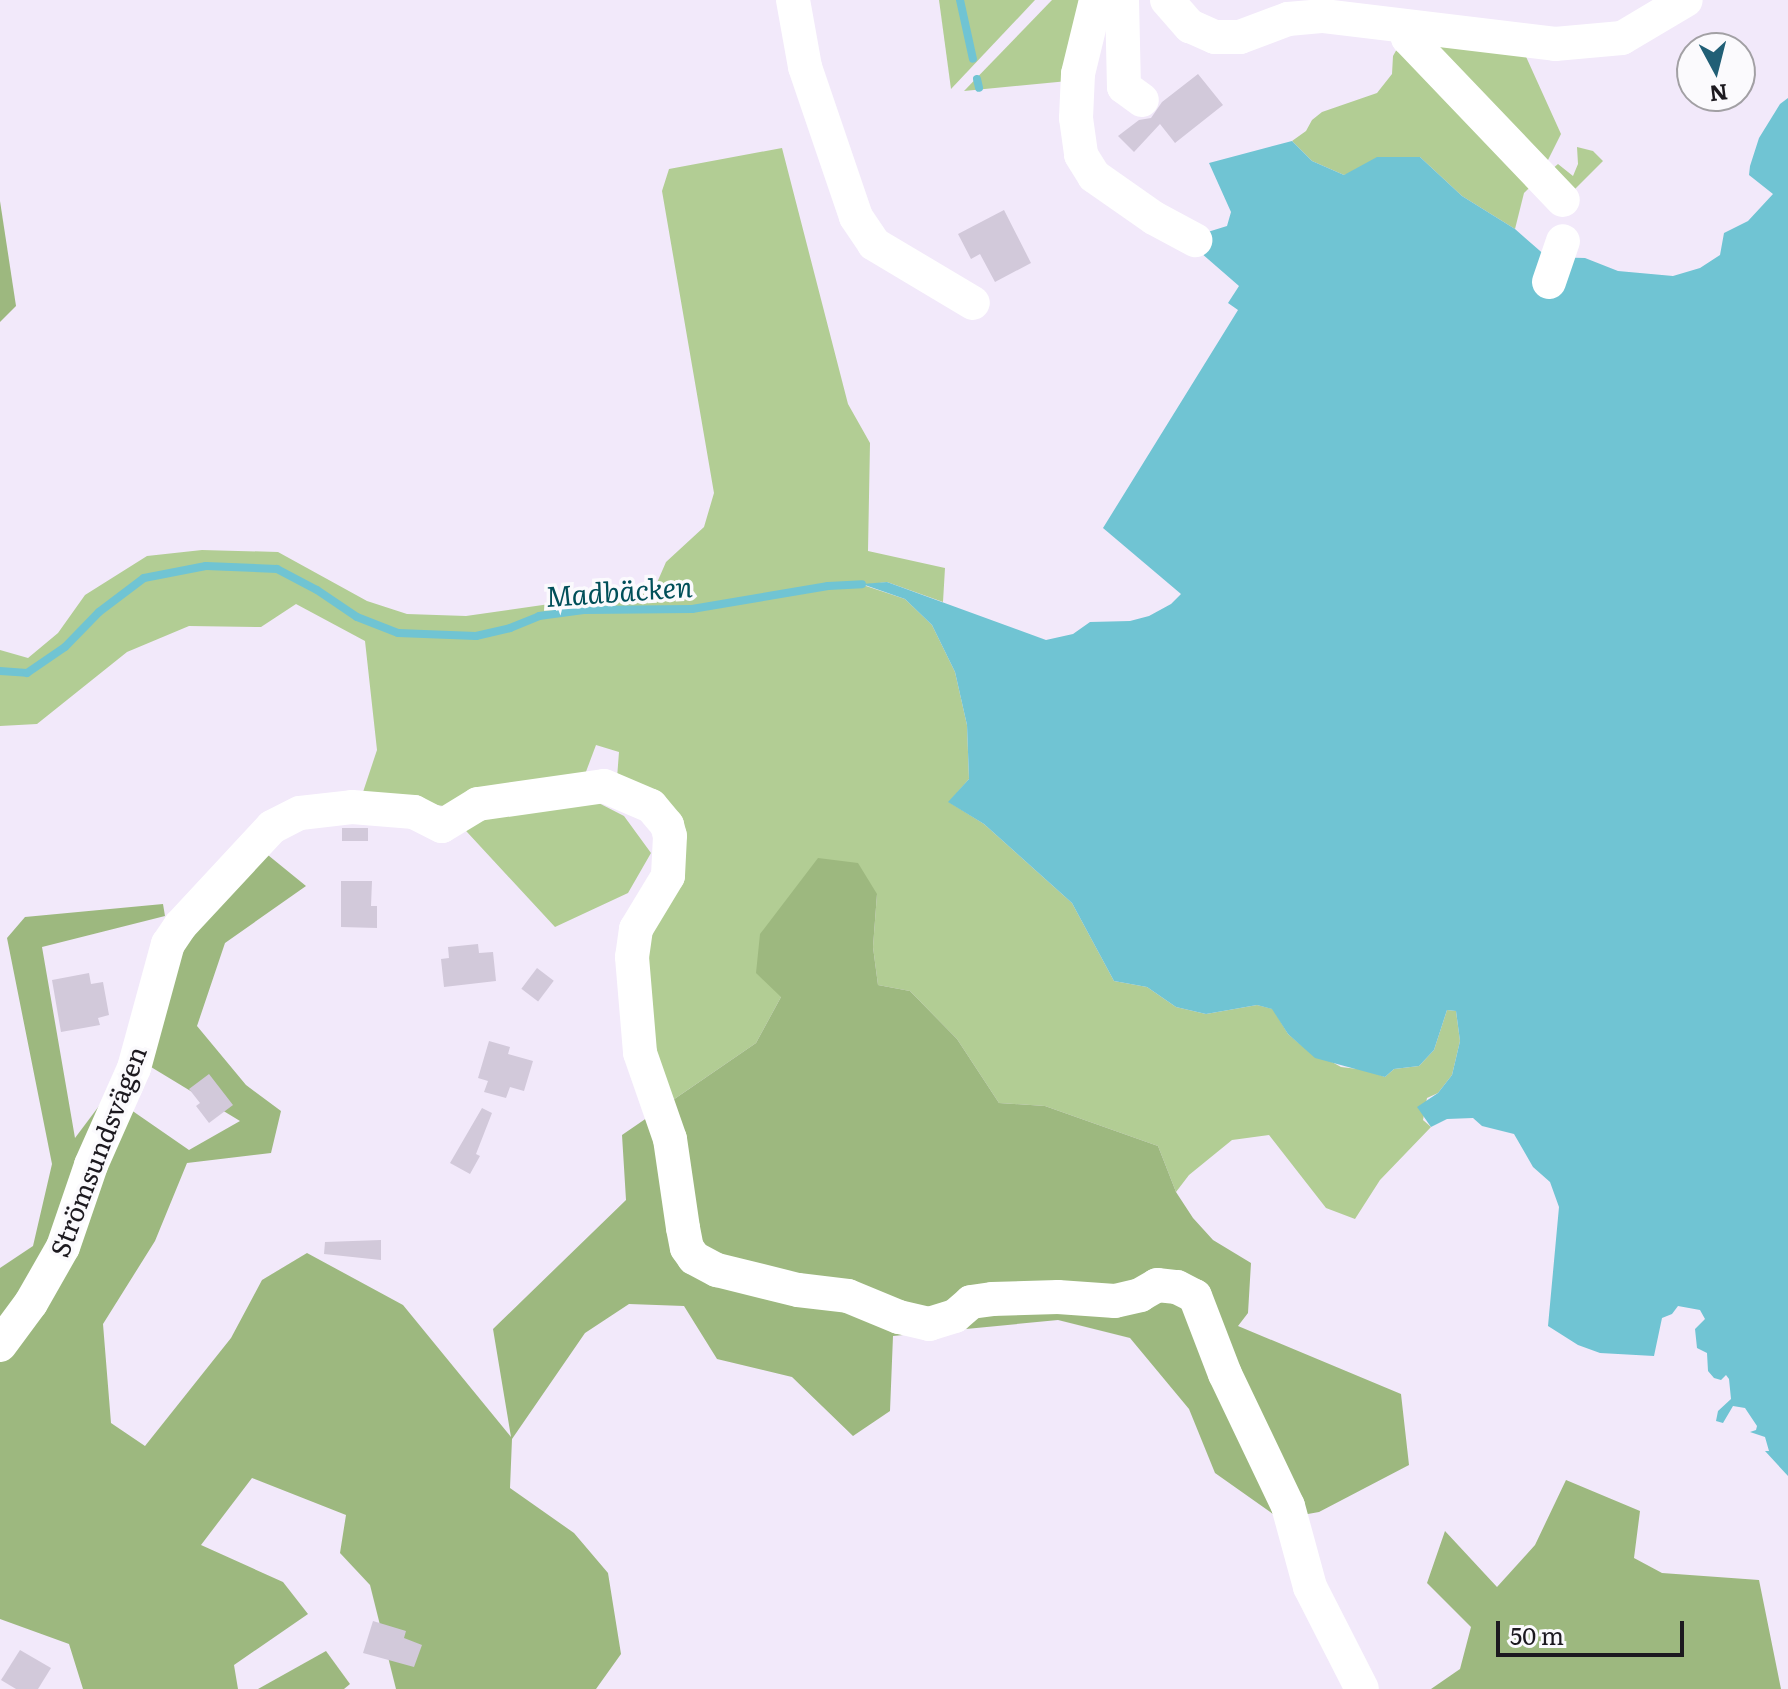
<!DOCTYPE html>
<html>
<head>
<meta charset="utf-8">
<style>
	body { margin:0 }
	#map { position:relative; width:1788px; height:1689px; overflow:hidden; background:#f2e9fa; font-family:Literata,serif }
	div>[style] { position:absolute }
	.green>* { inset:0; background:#b2cd94 }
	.forest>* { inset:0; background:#9db87f }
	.water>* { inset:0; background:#70c4d3 }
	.stream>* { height:8px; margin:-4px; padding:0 4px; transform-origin:4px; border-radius:4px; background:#70c4d3 }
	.building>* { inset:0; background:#d2c9da; transform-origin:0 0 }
	.minor>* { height:34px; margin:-17px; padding:0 17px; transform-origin:17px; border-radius:17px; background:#fff }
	span { translate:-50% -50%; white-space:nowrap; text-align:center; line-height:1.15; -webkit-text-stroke:7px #fbfafd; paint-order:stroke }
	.street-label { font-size:26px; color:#1c191f }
	.water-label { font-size:28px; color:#004f59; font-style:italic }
	.north { position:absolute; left:1676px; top:32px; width:80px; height:80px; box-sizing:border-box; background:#fbfafd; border:2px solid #a2a0a4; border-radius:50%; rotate:173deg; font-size:22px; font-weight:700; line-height:32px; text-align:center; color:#1c191f }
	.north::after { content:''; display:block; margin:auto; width:28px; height:36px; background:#215f76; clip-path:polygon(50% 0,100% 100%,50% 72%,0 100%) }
	.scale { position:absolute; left:1496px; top:1621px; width:188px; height:36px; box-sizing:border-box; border:4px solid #1c191f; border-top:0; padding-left:10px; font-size:24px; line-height:28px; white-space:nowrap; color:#1c191f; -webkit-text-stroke:6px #fbfafd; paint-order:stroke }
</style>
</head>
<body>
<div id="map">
	<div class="green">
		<div style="clip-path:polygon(939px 0,1035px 0,951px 89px)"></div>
		<div style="clip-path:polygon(1052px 0,1079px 0,1068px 81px,964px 91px)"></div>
		<div style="clip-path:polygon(1402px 40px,1523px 50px,1561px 134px,1546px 164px,1551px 170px,1558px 164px,1573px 176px,1578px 164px,1577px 147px,1593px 151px,1603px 161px,1569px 195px,1530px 187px,1524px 193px,1515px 229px,1462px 196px,1420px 157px,1344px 175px,1312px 161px,1292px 141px,1306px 131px,1312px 120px,1322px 112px,1377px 93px,1392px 74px,1393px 56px)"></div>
		<div style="clip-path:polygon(782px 148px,848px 404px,870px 443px,868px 551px,945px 568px,943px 602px,887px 582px,863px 585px,905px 599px,932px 625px,955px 672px,967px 725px,969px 779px,949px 802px,984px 824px,1072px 903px,1114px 981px,1147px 987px,1176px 1007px,1206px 1014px,1257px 1005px,1273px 1009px,1288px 1034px,1301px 1045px,1341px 1067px,1366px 1070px,1385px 1077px,1394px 1069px,1419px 1066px,1434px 1050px,1447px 1010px,1456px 1011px,1460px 1041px,1452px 1075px,1438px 1093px,1427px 1098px,1423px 1120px,1431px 1127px,1380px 1180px,1355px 1219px,1326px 1208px,1269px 1135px,1232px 1140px,1189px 1175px,1176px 1192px,1158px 1146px,1045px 1106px,999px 1103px,957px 1039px,910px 991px,878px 985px,873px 947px,877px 894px,781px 997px,756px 1043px,670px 1102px,650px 1058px,643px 948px,681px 870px,617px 778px,619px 752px,596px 745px,584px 777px,587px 797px,624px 816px,651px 853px,628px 893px,555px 927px,443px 806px,363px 792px,377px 750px,365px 641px,296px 604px,261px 627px,189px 626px,127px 652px,37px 724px,0 726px,0 650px,28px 658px,58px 633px,85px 595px,147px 556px,202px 550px,278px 552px,367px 601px,407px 614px,466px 616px,633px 592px,656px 585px,666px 562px,704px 527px,714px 493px,662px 191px,669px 169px)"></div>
	</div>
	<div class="forest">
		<div style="clip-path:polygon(0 201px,16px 306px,0 322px)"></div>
		<div style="clip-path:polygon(263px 851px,306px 886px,225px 943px,197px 1026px,246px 1085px,281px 1111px,271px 1153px,187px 1163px,155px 1241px,103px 1324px,111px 1423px,145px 1446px,231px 1338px,262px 1280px,307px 1253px,403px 1305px,511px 1437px,493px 1329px,626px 1200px,622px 1135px,756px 1043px,781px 997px,756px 973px,760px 934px,818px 858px,858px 863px,877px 894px,873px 947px,878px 985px,910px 991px,957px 1039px,999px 1103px,1045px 1106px,1158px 1146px,1176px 1192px,1193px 1218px,1213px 1240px,1251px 1263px,1248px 1313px,1238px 1326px,1401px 1394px,1409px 1465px,1319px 1512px,1280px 1519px,1215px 1473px,1189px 1409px,1130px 1338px,1058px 1320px,893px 1336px,890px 1411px,853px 1436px,792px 1377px,717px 1359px,684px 1306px,629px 1304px,585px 1333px,512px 1439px,510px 1488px,574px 1533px,608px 1573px,621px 1654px,596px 1689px,396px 1689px,370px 1585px,340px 1553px,346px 1515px,252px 1478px,201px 1545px,283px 1582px,308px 1614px,234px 1665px,238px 1689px,83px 1689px,69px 1644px,0 1619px,0 1268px,33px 1246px,52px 1164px,7px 938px,25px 917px,163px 904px,165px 916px,42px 947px,75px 1138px,108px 1094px,189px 1150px,240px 1121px,151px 1067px,171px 962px)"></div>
		<div style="clip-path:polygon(1566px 1480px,1640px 1511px,1634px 1558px,1662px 1573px,1759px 1580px,1781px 1689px,1431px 1689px,1460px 1669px,1471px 1627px,1427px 1583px,1445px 1531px,1497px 1587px,1535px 1545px)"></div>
		<div style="clip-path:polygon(326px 1651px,350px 1684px,344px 1689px,258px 1689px)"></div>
	</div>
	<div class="water">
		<div style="clip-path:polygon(1788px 98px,1788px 1476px,1765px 1451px,1769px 1451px,1765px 1437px,1750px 1432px,1756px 1430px,1757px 1426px,1745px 1408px,1733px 1406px,1723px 1423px,1716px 1421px,1718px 1411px,1731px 1399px,1729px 1379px,1726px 1375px,1721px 1380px,1714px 1378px,1708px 1371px,1707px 1353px,1697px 1348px,1695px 1329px,1705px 1319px,1700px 1310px,1678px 1306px,1672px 1314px,1662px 1318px,1654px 1356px,1600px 1353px,1578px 1345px,1548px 1326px,1559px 1207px,1550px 1182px,1533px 1167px,1514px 1134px,1482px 1126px,1473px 1118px,1447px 1119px,1431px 1127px,1417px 1107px,1438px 1093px,1452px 1075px,1460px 1041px,1456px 1011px,1447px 1010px,1434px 1050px,1419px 1066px,1394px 1069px,1385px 1077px,1315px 1058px,1288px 1034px,1272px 1009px,1257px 1005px,1206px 1014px,1176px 1007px,1147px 987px,1114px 981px,1072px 903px,984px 824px,948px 802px,969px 779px,967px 725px,955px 672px,932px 625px,905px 599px,862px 584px,887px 582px,1046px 640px,1073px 634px,1090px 622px,1130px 621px,1149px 616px,1171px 604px,1181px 594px,1103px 528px,1238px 310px,1228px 303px,1239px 286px,1193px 246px,1198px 235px,1227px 226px,1231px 212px,1209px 163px,1292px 141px,1312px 161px,1344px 175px,1377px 157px,1420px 157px,1462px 196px,1515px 229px,1547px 257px,1585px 258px,1618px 271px,1673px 276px,1700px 268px,1720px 255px,1724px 233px,1748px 221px,1773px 194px,1749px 175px,1750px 166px,1759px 138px,1780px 104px)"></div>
	</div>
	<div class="stream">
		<div style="left:960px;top:0;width:60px;rotate:77.6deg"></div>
		<div style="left:977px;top:79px;width:9px;rotate:77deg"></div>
		<div style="left:0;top:671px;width:27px;rotate:4deg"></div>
		<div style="left:27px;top:673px;width:46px;rotate:-34.4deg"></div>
		<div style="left:65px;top:647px;width:49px;rotate:-45.8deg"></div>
		<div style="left:99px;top:612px;width:56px;rotate:-37.1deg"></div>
		<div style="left:144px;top:578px;width:63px;rotate:-11deg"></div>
		<div style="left:206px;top:566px;width:71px;rotate:2.4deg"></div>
		<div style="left:277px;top:569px;width:45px;rotate:27.7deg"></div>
		<div style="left:317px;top:590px;width:48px;rotate:34deg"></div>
		<div style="left:357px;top:617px;width:44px;rotate:21.3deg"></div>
		<div style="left:398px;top:633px;width:78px;rotate:2.2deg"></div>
		<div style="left:476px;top:636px;width:35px;rotate:-13deg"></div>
		<div style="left:510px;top:628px;width:31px;rotate:-22deg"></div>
		<div style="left:539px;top:616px;width:45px;rotate:-7.6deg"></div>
		<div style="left:584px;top:610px;width:108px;rotate:-0.5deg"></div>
		<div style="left:692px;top:609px;width:138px;rotate:-9.6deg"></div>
		<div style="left:828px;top:586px;width:34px;rotate:-3deg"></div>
	</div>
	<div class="building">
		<div style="clip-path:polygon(1198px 74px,1223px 105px,1175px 143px,1160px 124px,1134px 152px,1118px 136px,1139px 120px,1151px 118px,1162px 102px)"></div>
		<div style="clip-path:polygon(1004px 210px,1031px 263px,995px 282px,980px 254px,971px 259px,958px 234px)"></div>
		<div style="left:342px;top:828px;width:26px;height:13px"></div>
		<div style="clip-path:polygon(341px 881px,372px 881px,371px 906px,377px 906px,377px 928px,341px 927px)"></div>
		<div style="clip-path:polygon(478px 944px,479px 953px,493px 952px,496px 981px,444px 987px,441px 959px,449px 958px,448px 947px)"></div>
		<div style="left:537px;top:968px;width:21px;height:26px;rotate:37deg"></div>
		<div style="clip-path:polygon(89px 973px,91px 984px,103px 982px,109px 1015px,98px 1018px,100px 1025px,61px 1032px,52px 980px)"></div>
		<div style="clip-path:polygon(489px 1041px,510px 1047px,508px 1054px,533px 1061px,524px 1091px,510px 1087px,506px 1098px,484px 1092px,488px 1081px,478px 1078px)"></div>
		<div style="clip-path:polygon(209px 1074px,233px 1105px,209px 1123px,196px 1106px,200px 1103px,189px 1089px)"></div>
		<div style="clip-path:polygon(482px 1108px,492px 1113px,476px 1154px,480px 1156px,470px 1174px,450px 1163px)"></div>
		<div style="clip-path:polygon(381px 1240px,381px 1260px,324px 1254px,325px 1242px)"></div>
		<div style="clip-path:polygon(373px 1621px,406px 1631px,404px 1638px,422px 1645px,414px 1667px,363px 1653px)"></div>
		<div style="clip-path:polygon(20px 1650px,51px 1668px,38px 1689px,16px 1689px,1px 1680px)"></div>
	</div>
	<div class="minor">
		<div style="left:793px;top:0;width:68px;rotate:79.8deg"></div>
		<div style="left:805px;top:67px;width:158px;rotate:71.2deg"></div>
		<div style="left:856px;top:217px;width:32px;rotate:56deg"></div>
		<div style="left:874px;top:244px;width:115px;rotate:30.8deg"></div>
		<div style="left:1096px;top:0;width:76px;rotate:103.7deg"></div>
		<div style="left:1078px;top:74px;width:44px;rotate:92.6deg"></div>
		<div style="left:1076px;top:118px;width:37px;rotate:82deg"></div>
		<div style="left:1081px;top:155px;width:25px;rotate:58deg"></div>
		<div style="left:1094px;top:176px;width:73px;rotate:35deg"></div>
		<div style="left:1154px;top:218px;width:47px;rotate:28.2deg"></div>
		<div style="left:1122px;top:0;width:87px;rotate:88.7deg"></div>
		<div style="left:1124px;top:87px;width:22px;rotate:36deg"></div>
		<div style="left:1167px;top:0;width:35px;rotate:49deg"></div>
		<div style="left:1190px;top:26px;width:27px;rotate:24deg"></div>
		<div style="left:1215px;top:37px;width:25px"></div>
		<div style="left:1240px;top:37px;width:51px;rotate:-20.6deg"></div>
		<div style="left:1288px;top:19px;width:36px;rotate:-5deg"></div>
		<div style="left:1324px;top:16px;width:233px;rotate:6.9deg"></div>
		<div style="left:1555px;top:44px;width:67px;rotate:-5.1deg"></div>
		<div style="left:1622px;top:38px;width:74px;rotate:-30.7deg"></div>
		<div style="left:1407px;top:29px;width:9px;rotate:84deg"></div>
		<div style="left:1408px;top:38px;width:224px;rotate:46.3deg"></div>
		<div style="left:1549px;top:282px;width:43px;rotate:-71.1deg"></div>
		<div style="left:0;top:1345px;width:52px;rotate:-53.6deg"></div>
		<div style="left:31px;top:1303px;width:64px;rotate:-60.3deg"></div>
		<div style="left:63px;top:1247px;width:87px;rotate:-71.1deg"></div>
		<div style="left:91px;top:1165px;width:106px;rotate:-66.1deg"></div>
		<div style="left:134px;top:1068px;width:129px;rotate:-74.7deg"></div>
		<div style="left:168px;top:944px;width:22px;rotate:-56deg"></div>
		<div style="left:180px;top:926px;width:135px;rotate:-47.1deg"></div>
		<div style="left:272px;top:827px;width:31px;rotate:-27deg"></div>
		<div style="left:300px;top:813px;width:52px;rotate:-6.6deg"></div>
		<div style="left:352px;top:807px;width:62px;rotate:4.6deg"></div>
		<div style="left:414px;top:812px;width:31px;rotate:27deg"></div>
		<div style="left:442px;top:826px;width:42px;rotate:-31.4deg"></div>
		<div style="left:478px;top:804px;width:127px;rotate:-8.1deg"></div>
		<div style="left:604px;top:786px;width:51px;rotate:23.1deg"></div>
		<div style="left:651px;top:806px;width:25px;rotate:50deg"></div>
		<div style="left:667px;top:825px;width:11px;rotate:75deg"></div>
		<div style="left:670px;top:836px;width:40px;rotate:92.9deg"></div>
		<div style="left:668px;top:876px;width:62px;rotate:121.1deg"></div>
		<div style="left:636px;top:929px;width:28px;rotate:98deg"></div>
		<div style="left:632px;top:957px;width:96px;rotate:85.2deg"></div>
		<div style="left:640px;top:1053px;width:91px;rotate:70.8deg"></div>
		<div style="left:670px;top:1139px;width:90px;rotate:81.7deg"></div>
		<div style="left:683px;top:1228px;width:20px;rotate:79deg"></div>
		<div style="left:687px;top:1248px;width:12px;rotate:55deg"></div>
		<div style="left:694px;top:1258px;width:26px;rotate:28deg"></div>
		<div style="left:717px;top:1270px;width:83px;rotate:13.9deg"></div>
		<div style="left:798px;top:1290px;width:50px;rotate:6.8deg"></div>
		<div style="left:848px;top:1296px;width:55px;rotate:22.4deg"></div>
		<div style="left:899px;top:1317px;width:31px;rotate:13deg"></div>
		<div style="left:929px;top:1324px;width:27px;rotate:-17deg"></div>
		<div style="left:955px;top:1316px;width:21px;rotate:-41deg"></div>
		<div style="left:971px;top:1302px;width:21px;rotate:-8deg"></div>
		<div style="left:992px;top:1299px;width:66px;rotate:-1.7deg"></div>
		<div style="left:1058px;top:1297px;width:57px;rotate:4deg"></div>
		<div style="left:1115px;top:1301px;width:26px;rotate:-13deg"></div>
		<div style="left:1140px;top:1295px;width:20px;rotate:-30deg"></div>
		<div style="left:1157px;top:1285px;width:20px;rotate:6deg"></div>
		<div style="left:1177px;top:1287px;width:20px;rotate:27deg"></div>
		<div style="left:1195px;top:1296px;width:84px;rotate:69deg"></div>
		<div style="left:1225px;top:1374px;width:146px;rotate:64.5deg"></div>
		<div style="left:1288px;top:1506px;width:84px;rotate:74.8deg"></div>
		<div style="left:1310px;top:1587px;width:114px;rotate:63deg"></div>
	</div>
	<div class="street-label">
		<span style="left:97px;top:1151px;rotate:-69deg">Strömsundsvägen</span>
	</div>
	<div class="water-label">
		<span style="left:619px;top:590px;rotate:-4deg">Madbäcken</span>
	</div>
	<div class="north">N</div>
	<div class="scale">50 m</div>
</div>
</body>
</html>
